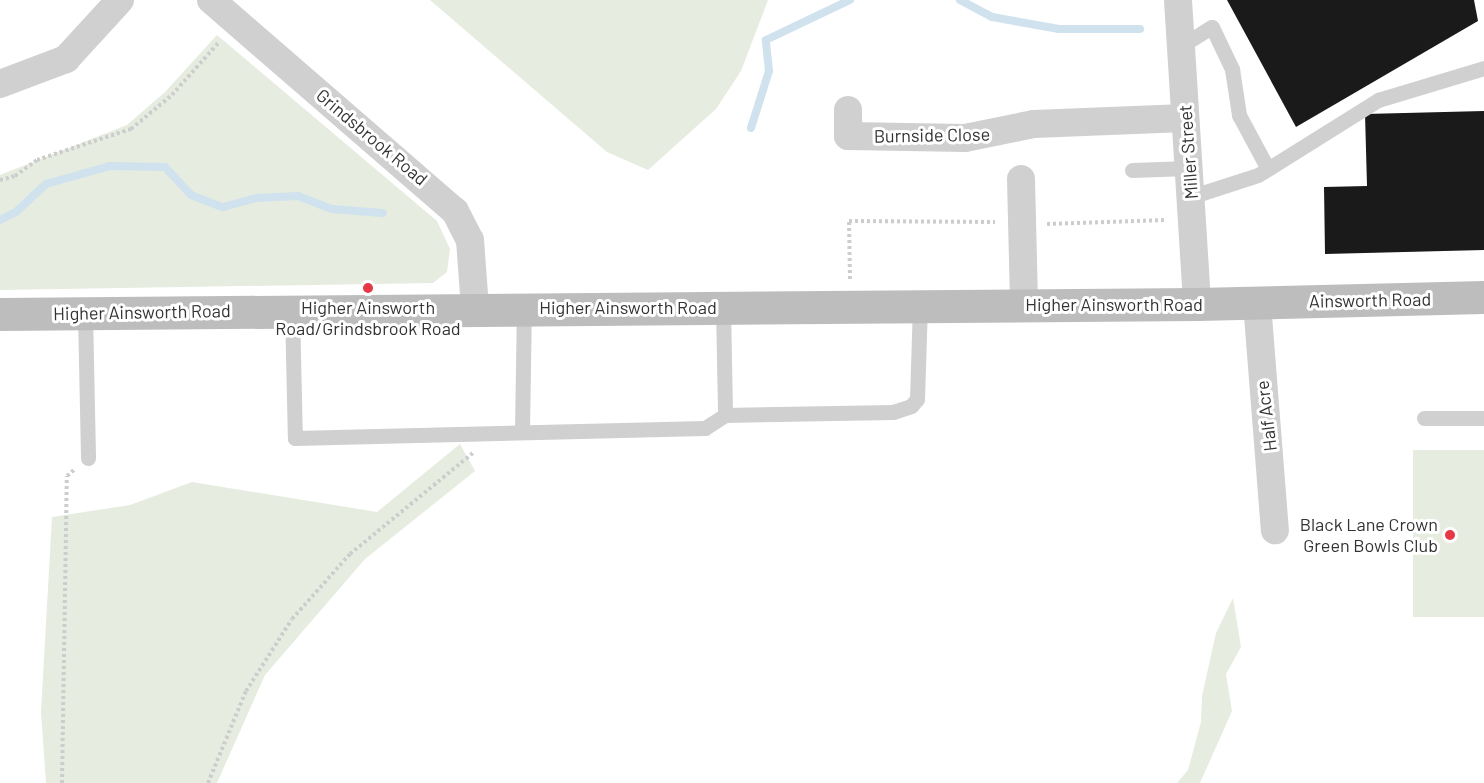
<!DOCTYPE html>
<html>
<head>
<meta charset="utf-8">
<style>
	body { margin:0 }
	#map { position:relative; width:1484px; height:783px; overflow:hidden; background:#fff; font-family:Barlow,sans-serif }
	div>[style] { position:absolute }
	.green>* { inset:0; background:#e6ecdf; transform-origin:0 0 }
	.stream>* { height:8px; margin:-4px; padding:0 4px; transform-origin:4px; border-radius:4px; background:#cfe2ee }
	.building>* { inset:0; background:#1a1a1a }
	.path>* { height:4px; margin-top:-2px; transform-origin:0; background:repeating-linear-gradient(90deg,#cdcdcd 0 3px,transparent 0 6px) }
	.lane>* { height:15px; margin:-7.5px; padding:0 7.5px; transform-origin:7.5px; border-radius:7.5px; background:#d0d0d0 }
	.street>* { height:28px; margin:-14px; padding:0 14px; transform-origin:14px; border-radius:14px; background:#d0d0d0 }
	.secondary>* { height:33px; margin:-16.5px; padding:0 16.5px; transform-origin:16.5px; border-radius:16.5px; background:#bdbdbd }
	.dots>* { width:16px; height:16px; translate:-50% -50%; box-sizing:border-box; border:3px solid #fff; border-radius:50% }
	span { translate:-50% -50%; white-space:nowrap; text-align:center; line-height:1.15; -webkit-text-stroke:6px #fff; paint-order:stroke }
	.street-label { font-size:18px; color:#333 }
	.poi-label { font-size:18px; color:#333 }
	.right { translate:-100% -50%; text-align:right }
</style>
</head>
<body>
<div id="map">
	<div class="green">
		<div style="clip-path:polygon(430px 0,768px 0,741px 71px,716px 109px,648px 170px,607px 152px)"></div>
		<div style="clip-path:polygon(217px 35px,437px 221px,450px 249px,447px 272px,433px 283px,0 290px,0 175px,127px 125px,165px 92px)"></div>
		<div style="clip-path:polygon(460px 444px,475px 471px,365px 559px,265px 675px,217px 783px,46px 783px,41px 712px,52px 517px,130px 505px,192px 482px,377px 512px)"></div>
		<div style="left:1484px;top:450px;width:167px;height:71px;rotate:90deg"></div>
		<div style="clip-path:polygon(1233px 598px,1241px 647px,1226px 674px,1232px 711px,1200px 783px,1177px 783px,1188px 770px,1201px 722px,1202px 696px,1216px 633px)"></div>
	</div>
	<div class="stream">
		<div style="left:960px;top:0;width:36px;rotate:28deg"></div>
		<div style="left:992px;top:17px;width:68px;rotate:10.2deg"></div>
		<div style="left:1059px;top:29px;width:81px"></div>
		<div style="left:751px;top:128px;width:60px;rotate:-72.5deg"></div>
		<div style="left:769px;top:71px;width:31px;rotate:-96deg"></div>
		<div style="left:766px;top:40px;width:93px;rotate:-25.5deg"></div>
		<div style="left:0;top:220px;width:18px;rotate:-27deg"></div>
		<div style="left:16px;top:212px;width:41px;rotate:-43deg"></div>
		<div style="left:46px;top:184px;width:66px;rotate:-15.7deg"></div>
		<div style="left:110px;top:166px;width:55px;rotate:1deg"></div>
		<div style="left:165px;top:167px;width:38px;rotate:47deg"></div>
		<div style="left:191px;top:195px;width:34px;rotate:21deg"></div>
		<div style="left:223px;top:207px;width:35px;rotate:-15deg"></div>
		<div style="left:257px;top:198px;width:41px;rotate:-2.8deg"></div>
		<div style="left:298px;top:196px;width:36px;rotate:21deg"></div>
		<div style="left:332px;top:209px;width:51px;rotate:4.5deg"></div>
	</div>
	<div class="building">
		<div style="clip-path:polygon(1227px 0,1474px 0,1478px 21px,1296px 127px)"></div>
		<div style="clip-path:polygon(1484px 111px,1484px 250px,1325px 254px,1324px 187px,1367px 186px,1365px 114px)"></div>
	</div>
	<div class="path">
		<div style="left:0;top:180px;width:16px;rotate:-15deg"></div>
		<div style="left:15px;top:176px;width:27px;rotate:-36deg"></div>
		<div style="left:37px;top:160px;width:99px;rotate:-18.3deg"></div>
		<div style="left:131px;top:129px;width:53px;rotate:-39.7deg"></div>
		<div style="left:172px;top:95px;width:71px;rotate:-48.4deg"></div>
		<div style="left:1047px;top:224px;width:119px;rotate:-1.9deg"></div>
		<div style="left:850px;top:279px;width:58px;rotate:-91deg"></div>
		<div style="left:849px;top:221px;width:146px;rotate:0.4deg"></div>
		<div style="left:62px;top:783px;width:307px;rotate:-89.1deg"></div>
		<div style="left:67px;top:476px;width:11px;rotate:-41deg"></div>
		<div style="left:208px;top:783px;width:100px;rotate:-67.6deg"></div>
		<div style="left:246px;top:691px;width:85px;rotate:-57.4deg"></div>
		<div style="left:292px;top:619px;width:87px;rotate:-48.3deg"></div>
		<div style="left:350px;top:554px;width:159px;rotate:-39.4deg"></div>
	</div>
	<div class="lane">
		<div style="left:1181px;top:46px;width:36px;rotate:-32deg"></div>
		<div style="left:1212px;top:27px;width:47px;rotate:64.5deg"></div>
		<div style="left:1232px;top:69px;width:47px;rotate:81.3deg"></div>
		<div style="left:1239px;top:115px;width:61px;rotate:61.8deg"></div>
		<div style="left:1132px;top:170px;width:57px;rotate:-2deg"></div>
		<div style="left:1190px;top:197px;width:71px;rotate:-17.9deg"></div>
		<div style="left:1258px;top:175px;width:142px;rotate:-32deg"></div>
		<div style="left:1378px;top:100px;width:111px;rotate:-16.8deg"></div>
		<div style="left:723px;top:307px;width:108px;rotate:88.9deg"></div>
		<div style="left:292px;top:310px;width:128px;rotate:88.7deg"></div>
		<div style="left:295px;top:438px;width:410px;rotate:-1.4deg"></div>
		<div style="left:705px;top:428px;width:24px;rotate:-33deg"></div>
		<div style="left:725px;top:415px;width:168px;rotate:-1deg"></div>
		<div style="left:893px;top:412px;width:19px;rotate:-18deg"></div>
		<div style="left:911px;top:406px;width:9px;rotate:-49deg"></div>
		<div style="left:917px;top:399px;width:93px;rotate:-88.2deg"></div>
		<div style="left:85px;top:313px;width:145px;rotate:88.8deg"></div>
		<div style="left:1424px;top:418px;width:60px"></div>
		<div style="left:522px;top:431px;width:123px;rotate:-89.1deg"></div>
	</div>
	<div class="street">
		<div style="left:211px;top:0;width:323px;rotate:40.9deg"></div>
		<div style="left:455px;top:211px;width:33px;rotate:63deg"></div>
		<div style="left:470px;top:240px;width:68px;rotate:85.8deg"></div>
		<div style="left:1178px;top:0;width:305px;rotate:86.4deg"></div>
		<div style="left:0;top:84px;width:71px;rotate:-20.7deg"></div>
		<div style="left:66px;top:59px;width:80px;rotate:-47.5deg"></div>
		<div style="left:848px;top:110px;width:26px;rotate:90deg"></div>
		<div style="left:848px;top:136px;width:117px;rotate:1deg"></div>
		<div style="left:965px;top:138px;width:70px;rotate:-11.5deg"></div>
		<div style="left:1034px;top:124px;width:151px;rotate:-2.3deg"></div>
		<div style="left:1021px;top:179px;width:126px;rotate:88.6deg"></div>
		<div style="left:1257px;top:303px;width:228px;rotate:85.5deg"></div>
	</div>
	<div class="secondary">
		<div style="left:0;top:314px;width:1197px;rotate:-0.48deg"></div>
		<div style="left:1197px;top:304px;width:287px;rotate:-1.4deg"></div>
	</div>
	<div class="dots">
		<div style="left:368px;top:288px;background:#e63946"></div>
		<div style="left:1450px;top:535px;background:#e63946"></div>
	</div>
	<div class="street-label">
		<span style="left:932px;top:135px;rotate:-1deg">Burnside Close</span>
		<span style="left:372px;top:137px;rotate:40deg">Grindsbrook Road</span>
		<span style="left:1188px;top:152px;rotate:-94deg">Miller Street</span>
		<span style="left:1370px;top:300px;rotate:-1deg">Ainsworth Road</span>
		<span style="left:1114px;top:304px">Higher Ainsworth Road</span>
		<span style="left:628px;top:307px">Higher Ainsworth Road</span>
		<span style="left:142px;top:312px;rotate:-1deg">Higher Ainsworth Road</span>
		<span style="left:1266px;top:416px;rotate:-97deg">Half Acre</span>
	</div>
	<div class="poi-label">
		<span style="left:368px;top:318px">Higher Ainsworth<br>Road/Grindsbrook Road</span>
		<span class="right" style="left:1438px;top:535px">Black Lane Crown<br>Green Bowls Club</span>
	</div>
</div>
</body>
</html>
